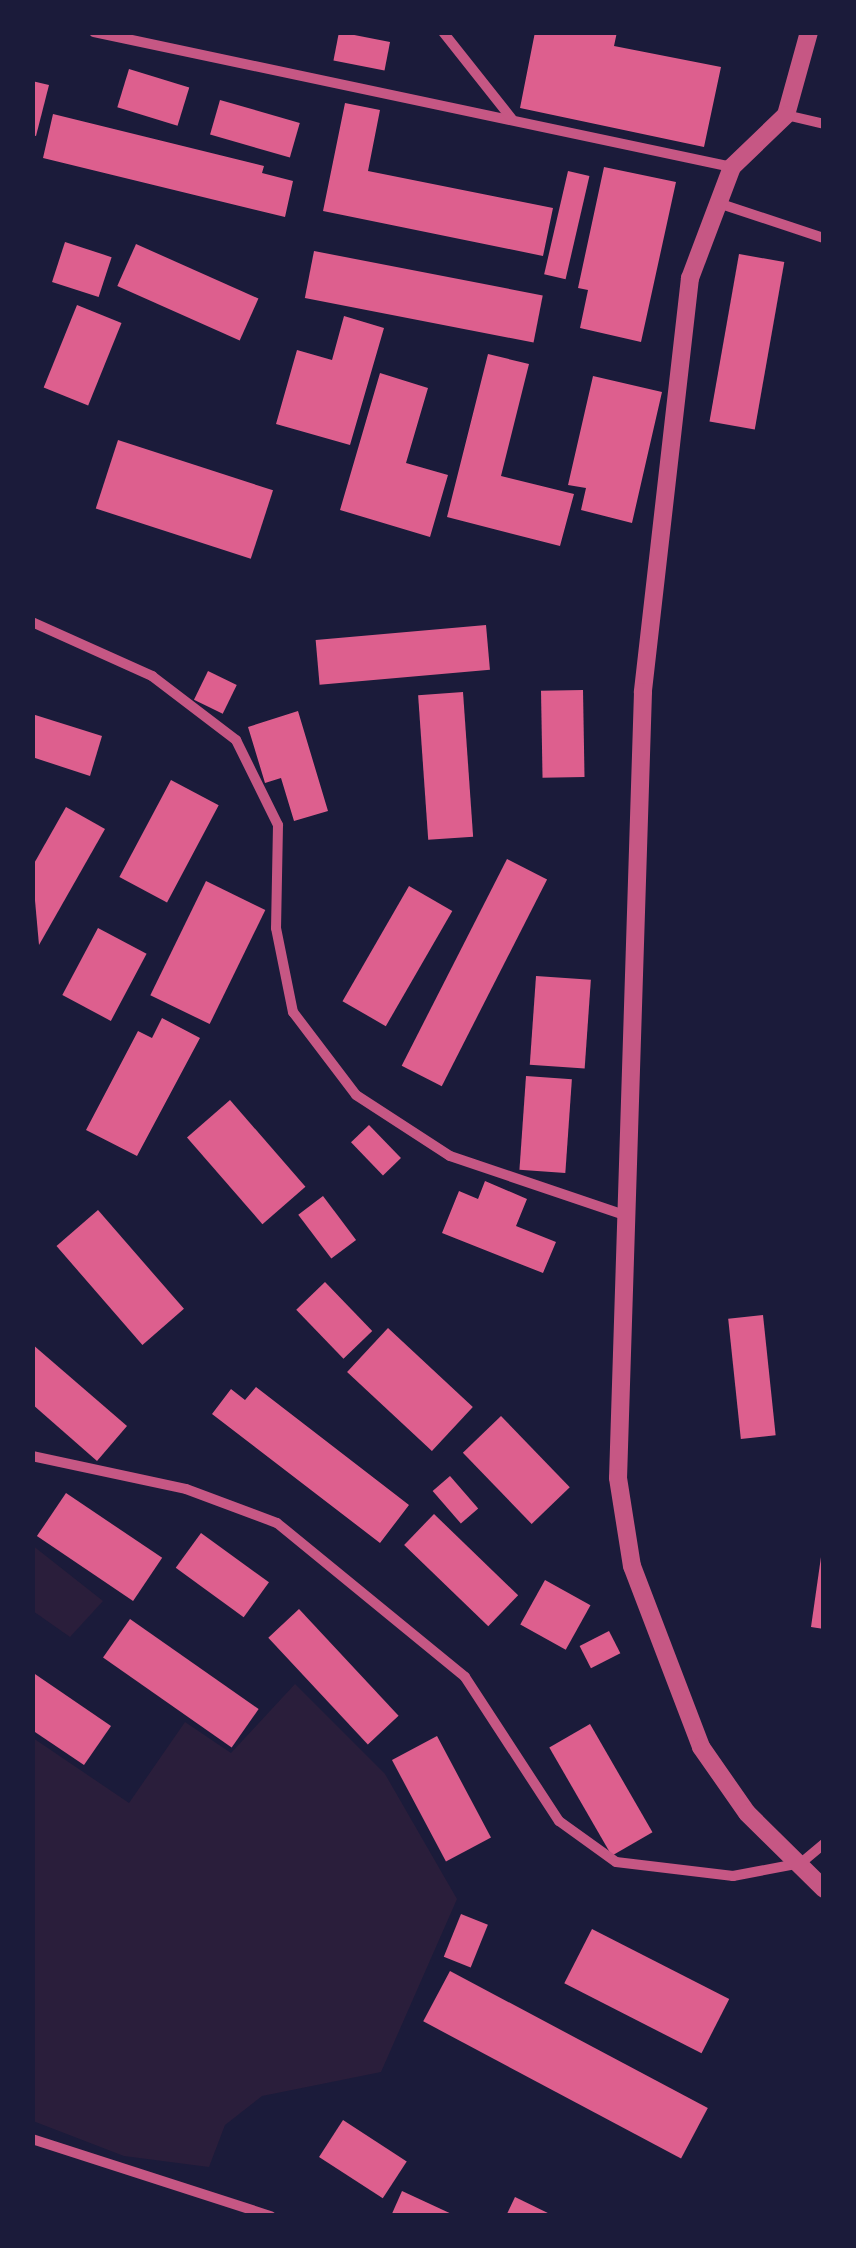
<!DOCTYPE html>
<html>
<head>
<meta charset="utf-8">
<style>
	body { margin:0 }
	#map { position:relative; width:856px; height:2248px; overflow:hidden; background:#1b1b3a; font-family:"Nunito Sans",sans-serif }
	div>[style] { position:absolute }
	.green>* { inset:0; background:#2a1e3b }
	.building>* { inset:0; background:#dd5f8e; transform-origin:0 0 }
	.minor>* { height:10px; margin:-5px; padding:0 5px; transform-origin:5px; border-radius:5px; background:#c65784 }
	.tertiary>* { height:18px; margin:-9px; padding:0 9px; transform-origin:9px; border-radius:9px; background:#c65784 }
	span { translate:-50% -50%; white-space:nowrap; text-align:center; line-height:1.15; -webkit-text-stroke:10px #1b1b3a; paint-order:stroke }
	.frame { position:absolute; inset:0; border:35px solid #1b1b3a; pointer-events:none }
</style>
</head>
<body>
<div id="map">
	<div class="green">
		<div style="clip-path:polygon(32px 1545px,103px 1601px,70px 1637px,33px 1611px)"></div>
		<div style="clip-path:polygon(295px 1684px,385px 1774px,457px 1899px,381px 2072px,262px 2096px,225px 2125px,209px 2167px,124px 2156px,33px 2121px,33px 1738px,129px 1803px,185px 1722px,231px 1753px)"></div>
	</div>
	<div class="building">
		<div style="left:339px;top:32px;width:52px;height:29px;rotate:11deg"></div>
		<div style="clip-path:polygon(535px 32px,617px 32px,614px 46px,721px 67px,704px 147px,520px 108px)"></div>
		<div style="left:129px;top:69px;width:63px;height:40px;rotate:17deg"></div>
		<div style="clip-path:polygon(32px 81px,49px 85px,36px 136px,32px 135px)"></div>
		<div style="left:220px;top:100px;width:83px;height:36px;rotate:16deg"></div>
		<div style="clip-path:polygon(345px 103px,380px 110px,368px 171px,553px 208px,543px 256px,323px 211px)"></div>
		<div style="clip-path:polygon(53px 114px,264px 166px,262px 173px,293px 181px,285px 217px,43px 158px)"></div>
		<div style="clip-path:polygon(604px 167px,676px 182px,641px 342px,580px 328px,588px 290px,578px 288px)"></div>
		<div style="left:568px;top:171px;width:22px;height:106px;rotate:13deg"></div>
		<div style="left:65px;top:242px;width:49px;height:42px;rotate:18deg"></div>
		<div style="left:136px;top:244px;width:134px;height:46px;rotate:24deg"></div>
		<div style="left:314px;top:251px;width:233px;height:48px;rotate:11deg"></div>
		<div style="left:739px;top:254px;width:46px;height:170px;rotate:10deg"></div>
		<div style="left:77px;top:305px;width:48px;height:89px;rotate:22deg"></div>
		<div style="clip-path:polygon(344px 316px,384px 328px,350px 445px,276px 424px,297px 350px,332px 360px)"></div>
		<div style="clip-path:polygon(488px 354px,529px 364px,501px 476px,574px 494px,560px 546px,447px 517px)"></div>
		<div style="clip-path:polygon(380px 373px,428px 388px,406px 463px,448px 475px,430px 537px,340px 510px)"></div>
		<div style="clip-path:polygon(593px 376px,662px 392px,632px 523px,581px 510px,586px 488px,568px 485px)"></div>
		<div style="left:118px;top:440px;width:163px;height:72px;rotate:18deg"></div>
		<div style="left:486px;top:625px;width:45px;height:171px;rotate:85deg"></div>
		<div style="left:208px;top:671px;width:32px;height:32px;rotate:26deg"></div>
		<div style="left:583px;top:690px;width:87px;height:42px;rotate:89deg"></div>
		<div style="left:463px;top:692px;width:145px;height:45px;rotate:86deg"></div>
		<div style="clip-path:polygon(298px 711px,328px 811px,294px 821px,281px 778px,265px 783px,248px 727px)"></div>
		<div style="clip-path:polygon(32px 714px,102px 736px,90px 776px,32px 757px)"></div>
		<div style="left:171px;top:780px;width:54px;height:110px;rotate:28deg"></div>
		<div style="clip-path:polygon(66px 807px,105px 829px,39px 945px,32px 867px)"></div>
		<div style="left:507px;top:859px;width:45px;height:232px;rotate:27deg"></div>
		<div style="left:206px;top:881px;width:66px;height:127px;rotate:26deg"></div>
		<div style="left:409px;top:886px;width:50px;height:133px;rotate:30deg"></div>
		<div style="left:98px;top:928px;width:55px;height:76px;rotate:28deg"></div>
		<div style="left:536px;top:976px;width:55px;height:89px;rotate:4deg"></div>
		<div style="clip-path:polygon(162px 1018px,200px 1038px,137px 1156px,86px 1130px,138px 1031px,152px 1038px)"></div>
		<div style="left:526px;top:1076px;width:46px;height:94px;rotate:4deg"></div>
		<div style="left:230px;top:1100px;width:115px;height:57px;rotate:49deg"></div>
		<div style="left:369px;top:1125px;width:46px;height:25px;rotate:46deg"></div>
		<div style="clip-path:polygon(485px 1181px,527px 1199px,516px 1226px,556px 1242px,543px 1273px,442px 1233px,459px 1191px,478px 1199px)"></div>
		<div style="left:323px;top:1196px;width:55px;height:31px;rotate:53deg"></div>
		<div style="left:98px;top:1210px;width:131px;height:55px;rotate:49deg"></div>
		<div style="left:325px;top:1282px;width:68px;height:40px;rotate:46deg"></div>
		<div style="left:763px;top:1315px;width:121px;height:35px;rotate:84deg"></div>
		<div style="left:388px;top:1328px;width:116px;height:60px;rotate:43deg"></div>
		<div style="clip-path:polygon(32px 1344px,127px 1426px,97px 1461px,32px 1404px)"></div>
		<div style="clip-path:polygon(256px 1387px,409px 1505px,380px 1543px,212px 1414px,231px 1389px,245px 1400px)"></div>
		<div style="left:501px;top:1416px;width:99px;height:53px;rotate:46deg"></div>
		<div style="left:450px;top:1476px;width:43px;height:23px;rotate:49deg"></div>
		<div style="left:66px;top:1493px;width:116px;height:52px;rotate:34deg"></div>
		<div style="left:434px;top:1514px;width:117px;height:43px;rotate:44deg"></div>
		<div style="left:201px;top:1533px;width:84px;height:43px;rotate:36deg"></div>
		<div style="clip-path:polygon(821px 1557px,824px 1558px,824px 1629px,811px 1627px)"></div>
		<div style="left:545px;top:1580px;width:52px;height:51px;rotate:29deg"></div>
		<div style="left:299px;top:1609px;width:146px;height:42px;rotate:47deg"></div>
		<div style="left:130px;top:1619px;width:157px;height:47px;rotate:35deg"></div>
		<div style="left:609px;top:1631px;width:25px;height:33px;rotate:63deg"></div>
		<div style="clip-path:polygon(32px 1672px,111px 1726px,84px 1765px,32px 1730px)"></div>
		<div style="left:590px;top:1724px;width:125px;height:47px;rotate:60deg"></div>
		<div style="left:437px;top:1736px;width:115px;height:51px;rotate:62deg"></div>
		<div style="left:461px;top:1914px;width:29px;height:46px;rotate:22deg"></div>
		<div style="left:592px;top:1929px;width:154px;height:61px;rotate:27deg"></div>
		<div style="left:450px;top:1971px;width:292px;height:57px;rotate:28deg"></div>
		<div style="left:343px;top:2120px;width:76px;height:44px;rotate:33deg"></div>
		<div style="clip-path:polygon(402px 2191px,456px 2216px,391px 2216px)"></div>
		<div style="clip-path:polygon(515px 2197px,554px 2216px,506px 2216px)"></div>
	</div>
	<div class="minor">
		<div style="left:94px;top:32px;width:652px;rotate:11.95deg"></div>
		<div style="left:443px;top:32px;width:111px;rotate:51.6deg"></div>
		<div style="left:786px;top:115px;width:39px;rotate:13deg"></div>
		<div style="left:718px;top:203px;width:112px;rotate:18.3deg"></div>
		<div style="left:32px;top:622px;width:132px;rotate:24.2deg"></div>
		<div style="left:152px;top:676px;width:106px;rotate:37.3deg"></div>
		<div style="left:236px;top:740px;width:95px;rotate:63.7deg"></div>
		<div style="left:278px;top:825px;width:103px;rotate:91.1deg"></div>
		<div style="left:276px;top:928px;width:86px;rotate:78.6deg"></div>
		<div style="left:293px;top:1012px;width:104px;rotate:52.8deg"></div>
		<div style="left:356px;top:1095px;width:112px;rotate:33deg"></div>
		<div style="left:450px;top:1156px;width:181px;rotate:18.7deg"></div>
		<div style="left:32px;top:1456px;width:157px;rotate:12.1deg"></div>
		<div style="left:186px;top:1489px;width:97px;rotate:20.5deg"></div>
		<div style="left:277px;top:1523px;width:243px;rotate:39.3deg"></div>
		<div style="left:465px;top:1677px;width:172px;rotate:56.9deg"></div>
		<div style="left:559px;top:1821px;width:70px;rotate:35.7deg"></div>
		<div style="left:616px;top:1862px;width:118px;rotate:6.8deg"></div>
		<div style="left:733px;top:1876px;width:69px;rotate:-10.8deg"></div>
		<div style="left:801px;top:1863px;width:30px;rotate:-40deg"></div>
		<div style="left:32px;top:2139px;width:251px;rotate:17.9deg"></div>
	</div>
	<div class="tertiary">
		<div style="left:809px;top:32px;width:86px;rotate:105.5deg"></div>
		<div style="left:786px;top:115px;width:75px;rotate:136.1deg"></div>
		<div style="left:732px;top:167px;width:119px;rotate:110.7deg"></div>
		<div style="left:690px;top:278px;width:417px;rotate:96.5deg"></div>
		<div style="left:643px;top:692px;width:786px;rotate:91.82deg"></div>
		<div style="left:618px;top:1478px;width:89px;rotate:81deg"></div>
		<div style="left:632px;top:1566px;width:194px;rotate:69.1deg"></div>
		<div style="left:701px;top:1747px;width:80px;rotate:55.1deg"></div>
		<div style="left:747px;top:1813px;width:108px;rotate:44.6deg"></div>
	</div>
	<div class="frame"></div>
</div>
</body>
</html>
